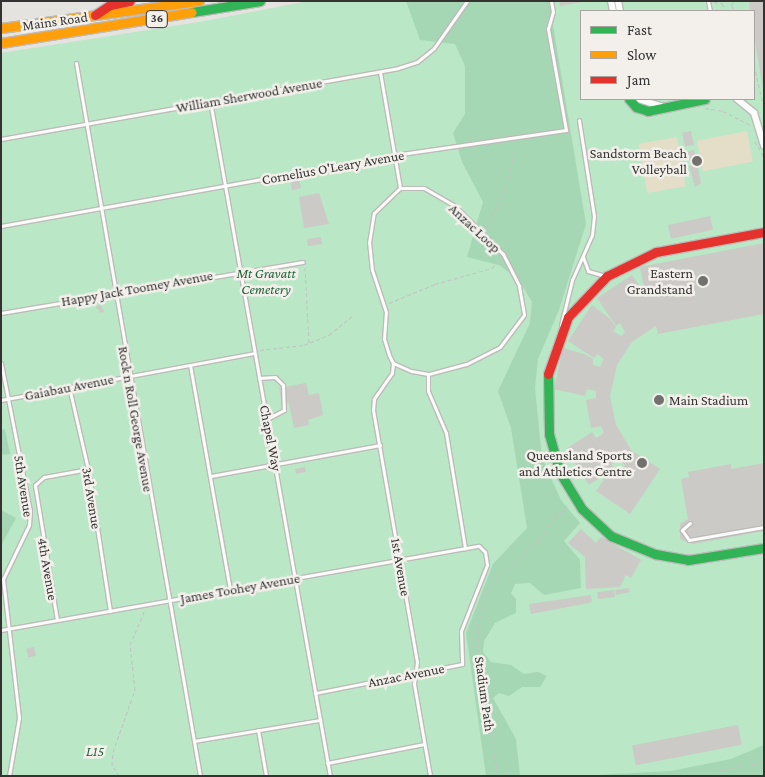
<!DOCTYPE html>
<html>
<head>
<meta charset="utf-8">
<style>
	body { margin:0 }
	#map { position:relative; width:765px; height:777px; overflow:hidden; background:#e5e3e0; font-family:"Crimson Pro",serif }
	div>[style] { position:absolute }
	.green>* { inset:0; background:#bae7c6 }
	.forest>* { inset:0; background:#a6d7b5 }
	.sand>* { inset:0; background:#e4dec8; transform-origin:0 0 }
	.building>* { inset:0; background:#cbcac7; transform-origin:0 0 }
	.path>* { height:1px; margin-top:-0.5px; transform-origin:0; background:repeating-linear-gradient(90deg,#c2c2c1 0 4px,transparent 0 6.5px) }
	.roads { filter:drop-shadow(1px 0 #bdbbb9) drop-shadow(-1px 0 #bdbbb9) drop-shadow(0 1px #bdbbb9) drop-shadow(0 -1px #bdbbb9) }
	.lane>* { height:3px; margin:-1.5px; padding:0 1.5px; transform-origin:1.5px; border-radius:1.5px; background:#fbfbfa }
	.street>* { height:6px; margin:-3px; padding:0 3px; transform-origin:3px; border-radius:3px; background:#fbfbfa }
	.fast>* { height:9px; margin:-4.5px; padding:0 4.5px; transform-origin:4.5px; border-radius:4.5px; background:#30b455 }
	.slow>* { height:9px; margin:-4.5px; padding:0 4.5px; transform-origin:4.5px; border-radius:4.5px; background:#ff9f0a }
	.jam>* { height:9px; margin:-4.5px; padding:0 4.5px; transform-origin:4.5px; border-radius:4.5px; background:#e5322d }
	.dots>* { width:14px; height:14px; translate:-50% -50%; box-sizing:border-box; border:2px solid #f3f0ec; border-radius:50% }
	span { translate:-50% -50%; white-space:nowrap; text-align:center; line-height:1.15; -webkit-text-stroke:5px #f3f0ec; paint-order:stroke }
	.shield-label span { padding:1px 4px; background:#f3f0ec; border:1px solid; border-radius:4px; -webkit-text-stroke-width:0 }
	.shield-label { font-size:12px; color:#343331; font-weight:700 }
	.street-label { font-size:14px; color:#343331 }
	.poi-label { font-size:14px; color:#343331 }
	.right { translate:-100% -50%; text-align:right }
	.left { translate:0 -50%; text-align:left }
	.park-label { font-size:14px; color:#22633b; font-style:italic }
	.frame { position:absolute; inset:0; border:2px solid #343331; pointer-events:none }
	.legend { position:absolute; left:580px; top:10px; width:175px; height:90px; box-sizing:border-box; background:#f3f0ec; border:1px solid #a7a4a1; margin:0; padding:6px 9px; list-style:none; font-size:15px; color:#343331 }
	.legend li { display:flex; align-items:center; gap:10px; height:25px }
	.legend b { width:25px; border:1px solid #a7a4a1 }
</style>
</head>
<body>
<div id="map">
	<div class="green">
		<div style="clip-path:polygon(evenodd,308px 1px,764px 1px,764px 767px,716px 776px,1px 776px,1px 546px,15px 518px,1px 510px,1px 53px,199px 22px,308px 1px,581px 11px,754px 11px,754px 99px,581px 99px,581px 11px)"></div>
	</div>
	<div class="forest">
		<div style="clip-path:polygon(406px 1px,549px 1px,586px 224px,559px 310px,538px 359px,535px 388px,542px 458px,561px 500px,580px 523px,564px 541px,580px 560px,581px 588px,544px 595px,530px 583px,515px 584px,511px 593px,516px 599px,516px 613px,495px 623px,484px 641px,483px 652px,491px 662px,511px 665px,524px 674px,538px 672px,547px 676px,540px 687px,522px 687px,509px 696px,499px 693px,493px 698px,516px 739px,520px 776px,486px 776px,466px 633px,493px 564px,527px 528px,511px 428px,498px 391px,530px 323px,532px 302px,519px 280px,499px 265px,467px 257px,483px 202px,462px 162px,453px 133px,465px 114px,465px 66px,455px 44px,420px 40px)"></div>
		<div style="clip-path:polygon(5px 429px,10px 454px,1px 455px,1px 430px)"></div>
		<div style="clip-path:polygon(1px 510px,16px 518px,1px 546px)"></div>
		<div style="clip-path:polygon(764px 745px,764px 776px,578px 776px,671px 771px,731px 759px)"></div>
	</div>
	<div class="sand">
		<div style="left:747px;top:131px;width:31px;height:51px;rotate:79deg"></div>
		<div style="left:677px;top:137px;width:50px;height:39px;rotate:80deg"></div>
	</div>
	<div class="building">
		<div style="clip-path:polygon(559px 1px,582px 1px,582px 2px,560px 6px)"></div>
		<div style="clip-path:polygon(749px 1px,764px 1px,764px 95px,754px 35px,754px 11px,750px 11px)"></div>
		<div style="left:691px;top:131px;width:14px;height:9px;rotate:78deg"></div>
		<div style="left:694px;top:150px;width:9px;height:9px;rotate:77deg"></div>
		<div style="clip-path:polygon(697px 164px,701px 183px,695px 187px,689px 166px)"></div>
		<div style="clip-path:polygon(299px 180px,301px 188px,292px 190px,291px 181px)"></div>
		<div style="clip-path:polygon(319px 193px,329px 224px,304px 228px,299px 197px)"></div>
		<div style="left:710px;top:216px;width:14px;height:43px;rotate:78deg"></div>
		<div style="left:321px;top:237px;width:7px;height:14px;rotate:82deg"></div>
		<div style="clip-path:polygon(764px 243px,764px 314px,658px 334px,656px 326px,632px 342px,617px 365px,610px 396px,616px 425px,632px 451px,660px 469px,630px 514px,596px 491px,608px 474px,615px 469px,619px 472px,625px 465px,619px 460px,611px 464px,614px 468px,589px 485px,566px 449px,592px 432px,596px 438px,604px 433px,601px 426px,591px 428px,586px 400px,596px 398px,596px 391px,587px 389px,585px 396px,554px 389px,563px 348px,584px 354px,593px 359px,593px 365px,600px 367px,604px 359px,597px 354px,594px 358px,568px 341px,592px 305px,609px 318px,616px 327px,613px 331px,621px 336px,625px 332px,620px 323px,616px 326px,597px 298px,632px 275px,645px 294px,640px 267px)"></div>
		<div style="clip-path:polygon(100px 304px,104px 311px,101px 313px,96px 307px)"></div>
		<div style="clip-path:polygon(306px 383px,309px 395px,319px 393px,323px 415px,308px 420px,309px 425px,294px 428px,289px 403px,282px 404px,279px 388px)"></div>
		<div style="clip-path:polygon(764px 463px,764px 531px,693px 544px,680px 539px,680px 524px,688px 519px,681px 479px,689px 477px,688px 472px,731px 464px,731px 469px)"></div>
		<div style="left:305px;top:467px;width:5px;height:10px;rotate:79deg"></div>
		<div style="clip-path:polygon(581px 529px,596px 543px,601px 537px,641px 560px,631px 578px,626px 575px,620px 587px,586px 589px,585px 557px,568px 543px)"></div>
		<div style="clip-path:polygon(629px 588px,630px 592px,616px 595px,615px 590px)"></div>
		<div style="left:614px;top:590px;width:7px;height:17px;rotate:82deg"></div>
		<div style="clip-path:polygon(591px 595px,592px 601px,589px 603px,531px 614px,529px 604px)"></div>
		<div style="left:34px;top:647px;width:9px;height:8px;rotate:77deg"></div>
		<div style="left:738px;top:725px;width:20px;height:108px;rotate:79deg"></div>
	</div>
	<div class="path">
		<div style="left:714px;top:2px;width:8px;rotate:7deg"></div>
		<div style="left:722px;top:3px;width:9px;rotate:63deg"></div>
		<div style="left:726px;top:11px;width:8px;rotate:-23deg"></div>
		<div style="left:733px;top:8px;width:4px;rotate:-117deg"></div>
		<div style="left:731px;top:4px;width:6px;rotate:-31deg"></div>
		<div style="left:754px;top:65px;width:44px;rotate:76.9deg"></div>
		<div style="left:705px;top:108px;width:18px;rotate:9deg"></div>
		<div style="left:723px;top:111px;width:30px;rotate:27deg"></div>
		<div style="left:755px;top:141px;width:18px;rotate:61deg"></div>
		<div style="left:486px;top:228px;width:47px;rotate:-63.4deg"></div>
		<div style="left:507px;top:186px;width:44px;rotate:-78.2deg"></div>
		<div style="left:305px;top:267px;width:76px;rotate:87deg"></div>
		<div style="left:389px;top:303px;width:50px;rotate:-22.4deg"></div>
		<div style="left:435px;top:284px;width:59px;rotate:-15.7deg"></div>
		<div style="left:492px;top:268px;width:12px;rotate:-48deg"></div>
		<div style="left:260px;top:350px;width:44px;rotate:-6.5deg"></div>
		<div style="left:304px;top:345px;width:27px;rotate:-22deg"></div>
		<div style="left:329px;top:335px;width:33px;rotate:-39deg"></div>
		<div style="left:119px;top:776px;width:13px;rotate:-122deg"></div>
		<div style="left:112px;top:765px;width:13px;rotate:-86deg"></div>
		<div style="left:113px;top:752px;width:66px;rotate:-70.5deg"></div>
		<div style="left:135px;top:690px;width:45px;rotate:-96.3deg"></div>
		<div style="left:130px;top:645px;width:38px;rotate:-67deg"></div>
		<div style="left:498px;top:776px;width:112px;rotate:-99.8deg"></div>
		<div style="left:479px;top:666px;width:39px;rotate:-91deg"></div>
		<div style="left:478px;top:627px;width:38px;rotate:-76deg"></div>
		<div style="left:487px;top:590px;width:74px;rotate:-44.5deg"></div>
		<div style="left:540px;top:538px;width:25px;rotate:-56deg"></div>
		<div style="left:554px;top:517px;width:19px;rotate:-39deg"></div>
		<div style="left:720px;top:776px;width:6px;rotate:-99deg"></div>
		<div style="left:719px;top:770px;width:46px;rotate:-10.1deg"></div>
	</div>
	<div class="roads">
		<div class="lane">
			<div style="left:708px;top:1px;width:10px;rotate:79deg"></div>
			<div style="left:76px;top:63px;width:724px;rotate:80.13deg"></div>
			<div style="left:380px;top:72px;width:118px;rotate:80.2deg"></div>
			<div style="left:210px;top:101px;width:686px;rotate:79.92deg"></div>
			<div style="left:1px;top:139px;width:403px;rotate:-10.1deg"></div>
			<div style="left:398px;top:68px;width:20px;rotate:-18deg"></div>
			<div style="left:417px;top:62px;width:22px;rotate:-39deg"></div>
			<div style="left:434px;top:48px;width:57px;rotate:-54.9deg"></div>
			<div style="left:400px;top:188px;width:24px"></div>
			<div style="left:424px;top:188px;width:36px;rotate:30deg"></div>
			<div style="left:455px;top:206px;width:68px;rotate:45deg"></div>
			<div style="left:503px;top:254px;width:36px;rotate:63deg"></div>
			<div style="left:519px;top:286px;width:29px;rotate:80deg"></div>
			<div style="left:524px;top:315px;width:40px;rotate:127deg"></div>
			<div style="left:500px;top:347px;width:38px;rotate:153deg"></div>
			<div style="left:466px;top:364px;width:39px;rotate:165deg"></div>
			<div style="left:428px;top:374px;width:17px;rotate:-170deg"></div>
			<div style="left:411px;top:371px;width:20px;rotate:-156deg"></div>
			<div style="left:393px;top:363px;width:9px;rotate:-117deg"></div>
			<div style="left:389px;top:355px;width:17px;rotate:-107deg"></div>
			<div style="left:384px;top:339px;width:27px;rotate:-86deg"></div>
			<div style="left:386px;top:312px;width:44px;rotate:-108.4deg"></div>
			<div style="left:372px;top:270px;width:27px;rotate:-96deg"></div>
			<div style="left:369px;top:243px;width:30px;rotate:-81deg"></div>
			<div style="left:374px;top:213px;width:36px;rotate:-44deg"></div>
			<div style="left:1px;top:226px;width:399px;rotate:-10.2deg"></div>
			<div style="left:394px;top:155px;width:174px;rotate:-8.3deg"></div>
			<div style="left:566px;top:130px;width:103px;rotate:-100.1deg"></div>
			<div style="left:548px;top:29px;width:18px;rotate:-74deg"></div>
			<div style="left:553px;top:12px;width:11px;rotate:-100deg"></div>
			<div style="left:583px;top:257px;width:15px;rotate:70deg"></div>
			<div style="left:588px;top:271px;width:19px;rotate:16deg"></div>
			<div style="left:1px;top:313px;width:306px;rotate:-9.6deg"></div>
			<div style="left:561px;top:325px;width:46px;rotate:-76.3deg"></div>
			<div style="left:572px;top:280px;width:49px;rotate:-66deg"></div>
			<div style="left:592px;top:235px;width:19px;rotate:-84deg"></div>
			<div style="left:594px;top:216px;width:97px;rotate:-98.9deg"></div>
			<div style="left:1px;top:363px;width:151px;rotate:78.9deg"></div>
			<div style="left:30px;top:511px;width:14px;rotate:94deg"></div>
			<div style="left:29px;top:525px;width:60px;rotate:115.7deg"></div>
			<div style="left:3px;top:579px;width:140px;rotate:83.4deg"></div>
			<div style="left:19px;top:718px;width:59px;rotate:99.8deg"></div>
			<div style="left:393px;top:363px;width:10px;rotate:96deg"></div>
			<div style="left:392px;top:373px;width:32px;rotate:125deg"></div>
			<div style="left:374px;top:399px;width:11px;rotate:95deg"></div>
			<div style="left:373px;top:410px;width:256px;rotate:80.1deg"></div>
			<div style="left:417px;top:662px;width:22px;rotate:98deg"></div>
			<div style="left:414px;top:684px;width:93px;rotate:80.1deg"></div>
			<div style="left:190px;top:365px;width:228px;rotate:79.9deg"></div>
			<div style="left:428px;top:374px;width:17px;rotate:90deg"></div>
			<div style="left:428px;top:391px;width:46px;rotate:66.8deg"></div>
			<div style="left:446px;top:433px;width:117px;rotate:80.6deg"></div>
			<div style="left:259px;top:378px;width:16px;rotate:-4deg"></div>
			<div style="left:275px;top:377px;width:11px;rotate:45deg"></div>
			<div style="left:283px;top:385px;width:25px;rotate:88deg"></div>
			<div style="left:284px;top:410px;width:19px;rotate:152deg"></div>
			<div style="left:69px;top:387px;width:84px;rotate:77deg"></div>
			<div style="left:88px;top:469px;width:144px;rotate:81.2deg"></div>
			<div style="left:1px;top:400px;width:257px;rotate:-10.5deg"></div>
			<div style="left:211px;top:476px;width:172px;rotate:-10.4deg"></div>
			<div style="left:690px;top:523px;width:11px;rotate:139deg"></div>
			<div style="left:682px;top:530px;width:12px;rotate:55deg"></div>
			<div style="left:689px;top:540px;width:76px;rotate:-9.8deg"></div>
			<div style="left:57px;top:620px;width:137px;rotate:-99.3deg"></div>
			<div style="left:35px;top:485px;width:12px;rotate:-42deg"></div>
			<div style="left:44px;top:477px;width:45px;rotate:-10.3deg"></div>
			<div style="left:1px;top:630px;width:485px;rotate:-10deg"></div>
			<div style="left:479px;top:546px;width:8px;rotate:45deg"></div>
			<div style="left:485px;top:552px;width:13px;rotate:81deg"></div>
			<div style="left:487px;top:565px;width:71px;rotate:111.5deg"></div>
			<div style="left:461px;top:631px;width:33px;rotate:88deg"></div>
			<div style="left:462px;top:664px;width:150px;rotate:168.8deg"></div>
			<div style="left:258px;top:730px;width:47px;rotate:80.1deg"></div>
			<div style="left:194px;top:741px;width:128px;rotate:-9.5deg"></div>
			<div style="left:327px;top:763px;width:99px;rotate:-11.1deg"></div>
		</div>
		<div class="street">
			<div style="left:611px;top:1px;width:10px;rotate:79deg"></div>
			<div style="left:618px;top:1px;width:10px;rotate:79deg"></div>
			<div style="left:638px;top:99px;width:24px;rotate:17deg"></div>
			<div style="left:737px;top:99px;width:22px;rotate:39deg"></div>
			<div style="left:754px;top:113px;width:34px;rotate:73deg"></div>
		</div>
		<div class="fast">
			<div style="left:192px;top:12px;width:69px;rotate:-9.2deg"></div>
			<div style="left:629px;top:99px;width:11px;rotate:49deg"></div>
			<div style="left:636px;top:107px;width:13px;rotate:18deg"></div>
			<div style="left:648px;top:111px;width:58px;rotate:-11.9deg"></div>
			<div style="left:548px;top:374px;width:60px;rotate:89deg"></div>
			<div style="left:549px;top:434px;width:41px;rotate:74.2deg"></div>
			<div style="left:560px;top:473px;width:42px;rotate:58.6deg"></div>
			<div style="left:582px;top:509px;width:40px;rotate:43deg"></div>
			<div style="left:611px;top:536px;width:48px;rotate:22.2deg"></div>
			<div style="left:655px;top:554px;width:34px;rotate:10deg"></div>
			<div style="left:688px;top:560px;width:77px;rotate:-9deg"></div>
		</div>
		<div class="slow">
			<div style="left:1px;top:28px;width:200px;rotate:-7.8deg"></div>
			<div style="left:1px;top:43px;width:193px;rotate:-9.2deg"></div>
		</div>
		<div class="jam">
			<div style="left:95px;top:15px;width:18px;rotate:-34deg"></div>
			<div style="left:110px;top:5px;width:20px;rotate:-11deg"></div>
			<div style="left:548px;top:374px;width:60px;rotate:-70.7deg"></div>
			<div style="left:568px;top:317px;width:57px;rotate:-46.4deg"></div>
			<div style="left:607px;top:276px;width:55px;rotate:-26.1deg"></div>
			<div style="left:656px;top:252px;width:110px;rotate:-10.5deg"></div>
		</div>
	</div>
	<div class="dots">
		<div style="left:697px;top:161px;background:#72716e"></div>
		<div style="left:703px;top:281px;background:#72716e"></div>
		<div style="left:659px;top:400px;background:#72716e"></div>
		<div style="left:642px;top:463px;background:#72716e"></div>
	</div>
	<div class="shield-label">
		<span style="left:157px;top:19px">36</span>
	</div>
	<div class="street-label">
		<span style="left:55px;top:21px;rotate:-8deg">Mains Road</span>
		<span style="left:249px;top:95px;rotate:-10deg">William Sherwood Avenue</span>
		<span style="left:333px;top:167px;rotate:-10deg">Cornelius O'Leary Avenue</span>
		<span style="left:475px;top:228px;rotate:43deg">Anzac Loop</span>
		<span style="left:137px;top:288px;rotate:-10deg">Happy Jack Toomey Avenue</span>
		<span style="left:69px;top:387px;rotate:-11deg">Gaiabau Avenue</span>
		<span style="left:136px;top:419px;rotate:80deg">Rock n Roll George Avenue</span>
		<span style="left:271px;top:438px;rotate:79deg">Chapel Way</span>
		<span style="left:24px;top:486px;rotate:81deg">5th Avenue</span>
		<span style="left:92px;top:498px;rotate:81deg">3rd Avenue</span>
		<span style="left:401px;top:567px;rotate:80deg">1st Avenue</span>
		<span style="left:48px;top:569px;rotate:80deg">4th Avenue</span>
		<span style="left:240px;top:588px;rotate:-10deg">James Toohey Avenue</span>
		<span style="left:406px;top:675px;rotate:-11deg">Anzac Avenue</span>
		<span style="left:485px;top:694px;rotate:82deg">Stadium Path</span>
	</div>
	<div class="poi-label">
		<span class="right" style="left:687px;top:161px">Sandstorm Beach<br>Volleyball</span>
		<span class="right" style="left:693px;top:281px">Eastern<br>Grandstand</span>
		<span class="left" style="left:669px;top:400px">Main Stadium</span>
		<span class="right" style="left:632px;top:463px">Queensland Sports<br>and Athletics Centre</span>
	</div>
	<div class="park-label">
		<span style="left:266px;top:281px">Mt Gravatt<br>Cemetery</span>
		<span style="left:95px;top:751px">L15</span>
	</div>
	<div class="frame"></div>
	<ul class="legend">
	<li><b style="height:6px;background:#30b455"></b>Fast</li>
	<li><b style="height:6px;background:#ff9f0a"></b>Slow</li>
	<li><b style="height:6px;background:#e5322d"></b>Jam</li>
	</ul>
</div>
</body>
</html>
